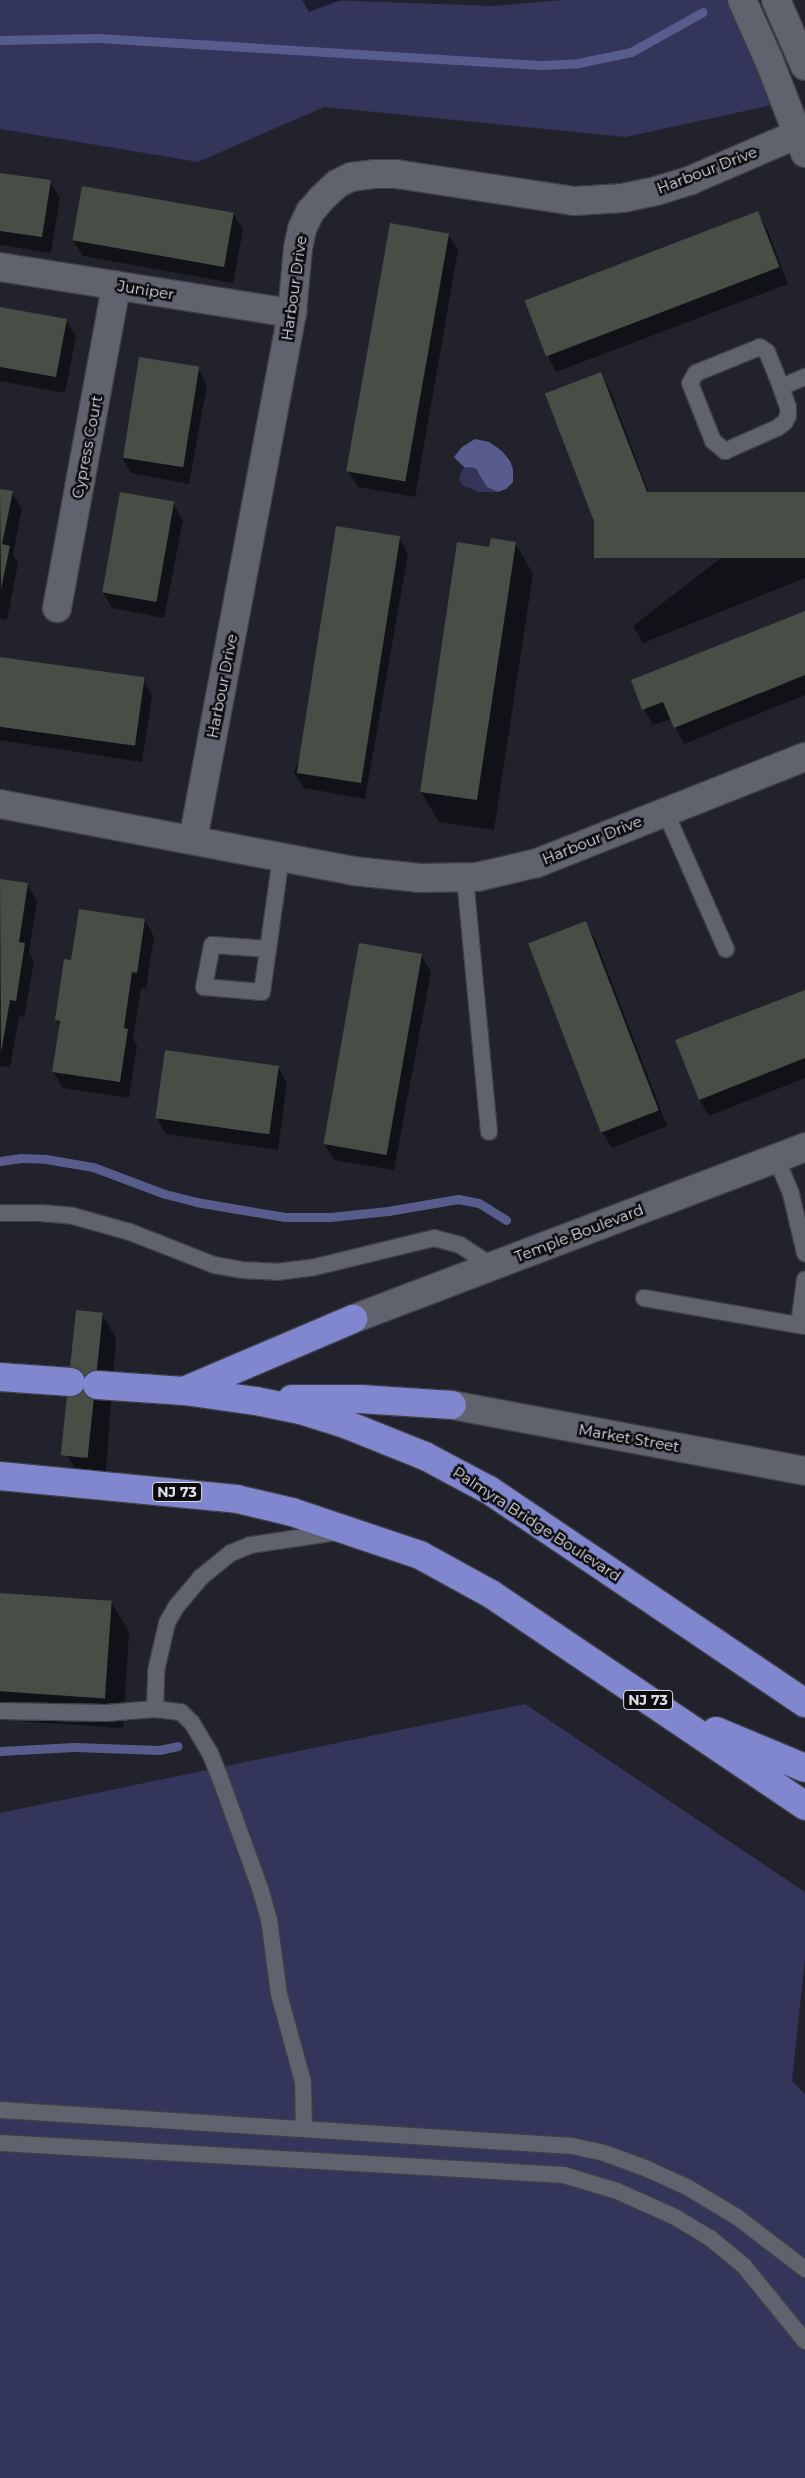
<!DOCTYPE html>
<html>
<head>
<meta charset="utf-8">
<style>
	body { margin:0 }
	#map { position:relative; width:805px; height:2478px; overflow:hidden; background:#21222c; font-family:Montserrat,sans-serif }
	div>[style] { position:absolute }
	.green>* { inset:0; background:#33355b }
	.water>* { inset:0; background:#585c8d }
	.shadow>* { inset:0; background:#0007 }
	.stream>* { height:9px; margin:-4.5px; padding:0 4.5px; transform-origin:4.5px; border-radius:4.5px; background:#585c8d }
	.building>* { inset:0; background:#464e45; transform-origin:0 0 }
	.roads { filter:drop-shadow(1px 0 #3e3f47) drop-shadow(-1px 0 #3e3f47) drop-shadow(0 1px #3e3f47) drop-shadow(0 -1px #3e3f47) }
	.lane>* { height:16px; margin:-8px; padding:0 8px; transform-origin:8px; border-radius:8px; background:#60626e }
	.street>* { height:28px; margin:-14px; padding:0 14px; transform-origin:14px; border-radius:14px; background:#60626e }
	.secondary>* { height:28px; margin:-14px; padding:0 14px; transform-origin:14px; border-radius:14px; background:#60626e }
	.highway>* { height:28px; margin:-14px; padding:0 14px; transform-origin:14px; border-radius:14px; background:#8087cf }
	span { translate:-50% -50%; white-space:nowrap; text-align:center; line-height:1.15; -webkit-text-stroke:5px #0c0c10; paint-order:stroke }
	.shield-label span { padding:1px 4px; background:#0c0c10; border:1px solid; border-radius:4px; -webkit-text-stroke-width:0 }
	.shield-label { font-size:14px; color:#dfe0e7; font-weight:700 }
	.street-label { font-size:15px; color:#dfe0e7 }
</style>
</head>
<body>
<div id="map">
	<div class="green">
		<div style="clip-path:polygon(0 0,324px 0,495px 6px,563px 0,730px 0,776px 104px,626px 137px,324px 107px,198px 162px,0 129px)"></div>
		<div style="clip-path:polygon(471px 466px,480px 474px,487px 487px,498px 492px,479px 492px,462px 485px,459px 478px,462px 470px)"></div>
		<div style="clip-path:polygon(525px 1704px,805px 1892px,805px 1958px,792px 2081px,805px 2094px,805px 2478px,0 2478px,0 1813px)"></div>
	</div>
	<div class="water">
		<div style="clip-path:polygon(475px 439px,489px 442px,502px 451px,510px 461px,513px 469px,513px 482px,506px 489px,498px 492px,487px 487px,476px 469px,471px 467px,465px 468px,454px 457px,462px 447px)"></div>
	</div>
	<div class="shadow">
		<div style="clip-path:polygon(302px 0,341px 0,309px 12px)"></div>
		<div style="clip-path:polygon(0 174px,50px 182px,60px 198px,51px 253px,0 245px)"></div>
		<div style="clip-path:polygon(233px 213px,243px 230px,233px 283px,83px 256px,73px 240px)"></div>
		<div style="clip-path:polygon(758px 213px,767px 229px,788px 284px,556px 372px,547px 355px)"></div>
		<div style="clip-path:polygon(448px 234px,458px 250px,415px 497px,358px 487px,348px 471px)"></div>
		<div style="clip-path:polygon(0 308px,66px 320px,76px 336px,65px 393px,0 381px)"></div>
		<div style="clip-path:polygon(198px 368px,207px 385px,189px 484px,131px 473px,122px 457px)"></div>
		<div style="clip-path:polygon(601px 373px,610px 390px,664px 533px,610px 553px,601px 537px)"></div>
		<div style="clip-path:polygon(0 490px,12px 493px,22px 509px,13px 554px,18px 563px,7px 620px,0 618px)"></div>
		<div style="clip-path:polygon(805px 493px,805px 578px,643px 643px,633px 626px)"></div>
		<div style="clip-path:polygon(173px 504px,183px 520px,164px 618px,112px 608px,103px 592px)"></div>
		<div style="clip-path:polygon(399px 538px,408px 554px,365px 799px,304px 788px,294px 772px)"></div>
		<div style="clip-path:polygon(515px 543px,533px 574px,494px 830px,439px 822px,421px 792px,490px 548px)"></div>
		<div style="clip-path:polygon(805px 612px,805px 695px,684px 744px,671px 719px,653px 725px,644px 709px)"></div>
		<div style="clip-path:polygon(0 658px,143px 679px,152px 696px,142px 762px,0 740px)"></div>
		<div style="clip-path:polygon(0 880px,27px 884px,37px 901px,29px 952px,34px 961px,24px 1017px,19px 1016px,10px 1067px,0 1066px)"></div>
		<div style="clip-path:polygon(145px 920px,154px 937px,146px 989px,141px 988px,133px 1040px,137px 1046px,129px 1098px,63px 1088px,53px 1072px,60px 1027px,56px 1020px,72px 961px)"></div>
		<div style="clip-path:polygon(585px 923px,595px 939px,667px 1126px,612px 1148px,602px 1132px,530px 944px)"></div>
		<div style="clip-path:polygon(421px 955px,431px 972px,394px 1170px,334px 1160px,324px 1143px)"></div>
		<div style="clip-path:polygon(805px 991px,805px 1078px,709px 1116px,700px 1100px)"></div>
		<div style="clip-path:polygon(278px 1067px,287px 1083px,278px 1150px,166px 1134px,157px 1118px)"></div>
		<div style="clip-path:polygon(102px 1314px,116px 1338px,105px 1481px,81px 1479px,67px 1455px)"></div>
		<div style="clip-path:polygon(0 1594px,111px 1602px,129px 1632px,123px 1728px,0 1720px)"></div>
	</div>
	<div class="stream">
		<div style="left:0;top:40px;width:98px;rotate:-1.2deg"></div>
		<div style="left:98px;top:38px;width:447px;rotate:3.5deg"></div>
		<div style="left:544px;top:65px;width:34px;rotate:-3deg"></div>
		<div style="left:578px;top:63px;width:54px;rotate:-11.7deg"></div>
		<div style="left:631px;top:52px;width:82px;rotate:-29.1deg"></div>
		<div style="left:0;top:1161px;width:21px;rotate:-8deg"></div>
		<div style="left:21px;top:1158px;width:25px;rotate:2deg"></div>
		<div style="left:46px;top:1159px;width:48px;rotate:9.7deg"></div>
		<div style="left:93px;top:1167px;width:77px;rotate:20.6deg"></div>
		<div style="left:165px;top:1194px;width:32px;rotate:14deg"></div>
		<div style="left:196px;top:1202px;width:90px;rotate:9.6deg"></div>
		<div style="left:285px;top:1217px;width:45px"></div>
		<div style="left:330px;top:1217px;width:58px;rotate:-5.9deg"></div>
		<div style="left:388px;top:1211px;width:71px;rotate:-9.7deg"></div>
		<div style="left:458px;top:1199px;width:21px;rotate:11deg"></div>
		<div style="left:479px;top:1203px;width:32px;rotate:32deg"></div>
		<div style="left:0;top:1751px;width:74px;rotate:-3.1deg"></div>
		<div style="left:74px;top:1747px;width:85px;rotate:2deg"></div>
		<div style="left:159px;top:1750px;width:19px;rotate:-12deg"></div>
	</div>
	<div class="building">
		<div style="clip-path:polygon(0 173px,51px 180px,42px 237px,0 231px)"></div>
		<div style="left:82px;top:186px;width:154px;height:55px;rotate:10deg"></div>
		<div style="left:758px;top:211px;width:60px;height:250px;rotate:69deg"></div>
		<div style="left:390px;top:223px;width:60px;height:252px;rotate:10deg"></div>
		<div style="clip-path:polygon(0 307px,67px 319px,56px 377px,0 367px)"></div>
		<div style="left:139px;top:357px;width:61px;height:102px;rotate:9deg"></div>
		<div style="left:601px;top:372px;width:154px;height:60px;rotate:69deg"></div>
		<div style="clip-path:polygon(0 489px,13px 491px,2px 544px,10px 546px,1px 589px)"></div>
		<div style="left:120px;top:492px;width:55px;height:102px;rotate:10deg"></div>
		<div style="left:805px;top:492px;width:66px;height:211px;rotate:90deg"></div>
		<div style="left:336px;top:526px;width:65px;height:250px;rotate:9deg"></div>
		<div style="clip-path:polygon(491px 538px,516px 542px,477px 800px,420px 792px,457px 542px,489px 547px)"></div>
		<div style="clip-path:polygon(805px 611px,805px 675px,674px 728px,663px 702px,642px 710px,631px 680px)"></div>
		<div style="left:0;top:657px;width:146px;height:69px;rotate:8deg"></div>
		<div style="clip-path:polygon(0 879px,28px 883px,19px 942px,25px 943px,16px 1001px,10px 1000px,1px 1053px)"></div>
		<div style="clip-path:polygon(79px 909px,145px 919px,137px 973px,132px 972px,124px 1028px,128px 1029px,120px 1082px,52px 1072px,60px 1021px,55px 1020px,64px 959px,71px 960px)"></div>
		<div style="left:586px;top:921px;width:203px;height:62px;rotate:69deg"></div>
		<div style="left:359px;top:943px;width:64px;height:204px;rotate:10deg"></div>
		<div style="clip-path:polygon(805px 990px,805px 1058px,699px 1100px,675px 1040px)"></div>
		<div style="left:165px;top:1050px;width:115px;height:69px;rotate:8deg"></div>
		<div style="left:76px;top:1310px;width:27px;height:146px;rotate:6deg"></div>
		<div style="left:0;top:1593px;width:112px;height:98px;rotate:4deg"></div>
	</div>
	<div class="roads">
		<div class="lane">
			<div style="left:760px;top:347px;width:9px;rotate:36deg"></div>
			<div style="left:767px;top:352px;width:38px;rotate:68deg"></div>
			<div style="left:781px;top:387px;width:21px;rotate:71deg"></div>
			<div style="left:788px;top:407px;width:9px;rotate:90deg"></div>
			<div style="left:788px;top:416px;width:7px;rotate:117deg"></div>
			<div style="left:785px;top:422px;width:10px;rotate:143deg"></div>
			<div style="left:777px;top:428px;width:57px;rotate:156.1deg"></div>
			<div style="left:725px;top:451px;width:16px;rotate:-140deg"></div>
			<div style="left:713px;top:441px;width:62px;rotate:-111.6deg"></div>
			<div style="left:690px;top:383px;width:12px;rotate:-59deg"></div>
			<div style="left:696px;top:373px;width:69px;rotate:-22.1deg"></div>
			<div style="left:781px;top:387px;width:26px;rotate:-23deg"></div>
			<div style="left:665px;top:811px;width:151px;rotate:66.2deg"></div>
			<div style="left:465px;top:878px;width:255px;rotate:84.6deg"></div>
			<div style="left:268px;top:949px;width:56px;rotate:-175.9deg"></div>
			<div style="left:212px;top:945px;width:43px;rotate:100.8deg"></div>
			<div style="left:204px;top:987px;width:58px;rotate:4.9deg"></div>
			<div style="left:262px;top:992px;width:14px;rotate:-82deg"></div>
			<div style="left:264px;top:978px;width:122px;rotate:-82deg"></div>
			<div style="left:776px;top:1158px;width:39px;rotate:67deg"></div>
			<div style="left:791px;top:1194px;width:61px;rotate:76.7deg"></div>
			<div style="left:0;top:1213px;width:41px"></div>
			<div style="left:41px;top:1213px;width:32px;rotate:5deg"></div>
			<div style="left:73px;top:1216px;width:59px;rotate:15.7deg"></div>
			<div style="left:130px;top:1232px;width:90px;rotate:21.4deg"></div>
			<div style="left:214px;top:1265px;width:28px;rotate:10deg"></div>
			<div style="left:242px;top:1270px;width:34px;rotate:3deg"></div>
			<div style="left:276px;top:1272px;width:35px;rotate:-7deg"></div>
			<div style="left:311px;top:1268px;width:127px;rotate:-13.7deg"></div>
			<div style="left:434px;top:1238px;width:27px;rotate:15deg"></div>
			<div style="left:460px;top:1245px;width:38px;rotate:33deg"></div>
			<div style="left:644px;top:1298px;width:163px;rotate:9.9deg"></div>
			<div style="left:799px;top:1325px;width:46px;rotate:-82.6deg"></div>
			<div style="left:155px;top:1709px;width:38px;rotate:-88deg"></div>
			<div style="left:156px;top:1671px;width:49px;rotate:-77.1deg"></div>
			<div style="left:167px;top:1623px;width:18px;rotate:-61deg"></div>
			<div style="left:176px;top:1607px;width:38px;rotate:-50deg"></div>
			<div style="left:200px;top:1578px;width:40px;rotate:-39deg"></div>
			<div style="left:231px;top:1553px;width:22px;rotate:-22deg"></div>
			<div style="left:251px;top:1545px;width:88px;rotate:-8.5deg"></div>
			<div style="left:0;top:1711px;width:106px;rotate:1.1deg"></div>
			<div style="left:106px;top:1713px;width:49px;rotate:-4.7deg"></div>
			<div style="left:155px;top:1709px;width:26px;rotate:7deg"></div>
			<div style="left:181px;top:1712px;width:16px;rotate:45deg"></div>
			<div style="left:192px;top:1723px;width:35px;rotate:59deg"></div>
			<div style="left:210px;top:1753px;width:24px;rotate:68deg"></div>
			<div style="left:219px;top:1775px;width:120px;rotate:70.1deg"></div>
			<div style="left:260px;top:1888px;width:32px;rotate:74deg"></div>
			<div style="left:269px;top:1919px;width:76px;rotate:82.4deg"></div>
			<div style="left:279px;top:1994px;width:91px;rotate:74.7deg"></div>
			<div style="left:303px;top:2082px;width:47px;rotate:88.8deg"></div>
			<div style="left:0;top:2110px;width:573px;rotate:3.6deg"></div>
			<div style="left:572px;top:2146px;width:33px;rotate:12deg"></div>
			<div style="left:604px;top:2153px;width:44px;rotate:20.1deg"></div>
			<div style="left:645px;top:2168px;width:46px;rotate:24.3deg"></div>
			<div style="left:687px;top:2187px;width:58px;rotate:31deg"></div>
			<div style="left:737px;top:2217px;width:86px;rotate:37.4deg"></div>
			<div style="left:0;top:2143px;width:565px;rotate:3.25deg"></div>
			<div style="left:564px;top:2175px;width:55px;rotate:16.8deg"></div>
			<div style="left:617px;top:2191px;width:64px;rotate:24.1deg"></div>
			<div style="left:675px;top:2217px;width:41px;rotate:31deg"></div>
			<div style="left:710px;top:2238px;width:44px;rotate:39.5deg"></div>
			<div style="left:744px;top:2266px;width:97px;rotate:50.9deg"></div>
		</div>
		<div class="street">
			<div style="left:0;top:267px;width:296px;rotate:9deg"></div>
			<div style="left:57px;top:608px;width:328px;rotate:-79.6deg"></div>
			<div style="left:0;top:804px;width:359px;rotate:10.7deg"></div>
			<div style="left:353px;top:871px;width:68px;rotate:5.9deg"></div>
			<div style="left:421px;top:878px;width:56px;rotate:-1deg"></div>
			<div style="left:477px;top:877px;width:62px;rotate:-13.1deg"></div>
			<div style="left:537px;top:863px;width:288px;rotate:-21.6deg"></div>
			<div style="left:193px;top:840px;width:536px;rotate:-79.36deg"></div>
			<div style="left:292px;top:313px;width:65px;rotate:-84.7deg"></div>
			<div style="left:298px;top:248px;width:19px;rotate:-78deg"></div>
			<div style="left:302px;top:229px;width:19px;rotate:-65deg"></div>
			<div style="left:310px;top:212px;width:18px;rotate:-49deg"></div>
			<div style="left:322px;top:198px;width:21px;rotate:-43deg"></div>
			<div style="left:337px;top:184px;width:16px;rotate:-27deg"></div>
			<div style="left:351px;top:177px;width:23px;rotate:-7deg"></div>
			<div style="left:374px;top:174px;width:22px"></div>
			<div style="left:396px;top:174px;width:181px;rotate:8.6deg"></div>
			<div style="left:575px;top:201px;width:48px;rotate:-3.6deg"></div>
			<div style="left:623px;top:198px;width:34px;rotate:-12deg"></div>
			<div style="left:656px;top:191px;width:37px;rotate:-17deg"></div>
			<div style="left:691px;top:180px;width:124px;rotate:-23.3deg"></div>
		</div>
		<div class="secondary">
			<div style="left:742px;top:0;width:64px;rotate:65.9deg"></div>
			<div style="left:768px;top:58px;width:102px;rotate:68.7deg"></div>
			<div style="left:776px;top:0;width:72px;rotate:66.3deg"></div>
			<div style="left:353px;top:1319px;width:484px;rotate:-20.8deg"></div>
			<div style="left:452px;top:1405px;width:359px;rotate:10.6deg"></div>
		</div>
		<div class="highway">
			<div style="left:0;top:1377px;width:71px;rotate:4deg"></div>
			<div style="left:97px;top:1385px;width:87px;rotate:3.9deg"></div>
			<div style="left:184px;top:1391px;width:73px;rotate:7.9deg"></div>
			<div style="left:256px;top:1401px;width:45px;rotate:11.6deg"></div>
			<div style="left:300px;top:1410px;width:47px;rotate:17.3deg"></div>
			<div style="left:345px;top:1424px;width:86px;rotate:21.8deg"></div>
			<div style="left:425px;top:1456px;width:72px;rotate:28deg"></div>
			<div style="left:489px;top:1490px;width:381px;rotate:34deg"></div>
			<div style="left:184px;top:1391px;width:184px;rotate:-23.1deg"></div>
			<div style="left:292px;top:1399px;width:68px"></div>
			<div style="left:360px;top:1399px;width:92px;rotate:3.7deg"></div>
			<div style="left:0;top:1476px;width:238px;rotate:5.5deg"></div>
			<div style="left:237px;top:1499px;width:57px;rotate:13.3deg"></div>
			<div style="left:292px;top:1512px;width:135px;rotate:18.6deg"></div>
			<div style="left:420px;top:1555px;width:81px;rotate:28.8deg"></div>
			<div style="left:491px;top:1594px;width:379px;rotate:34deg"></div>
			<div style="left:716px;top:1731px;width:96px;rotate:22.6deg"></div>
		</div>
	</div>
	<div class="shield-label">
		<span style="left:177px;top:1492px">NJ 73</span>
		<span style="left:648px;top:1700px">NJ 73</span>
	</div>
	<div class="street-label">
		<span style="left:707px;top:170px;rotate:-21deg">Harbour Drive</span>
		<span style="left:294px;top:288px;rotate:-82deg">Harbour Drive</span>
		<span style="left:146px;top:290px;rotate:9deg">Juniper</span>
		<span style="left:87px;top:447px;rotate:-79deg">Cypress Court</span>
		<span style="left:222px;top:686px;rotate:-79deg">Harbour Drive</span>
		<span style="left:592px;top:840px;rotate:-22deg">Harbour Drive</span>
		<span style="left:579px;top:1233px;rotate:-21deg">Temple Boulevard</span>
		<span style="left:629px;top:1438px;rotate:10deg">Market Street</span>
		<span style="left:537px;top:1524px;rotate:33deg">Palmyra Bridge Boulevard</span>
	</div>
</div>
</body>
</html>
